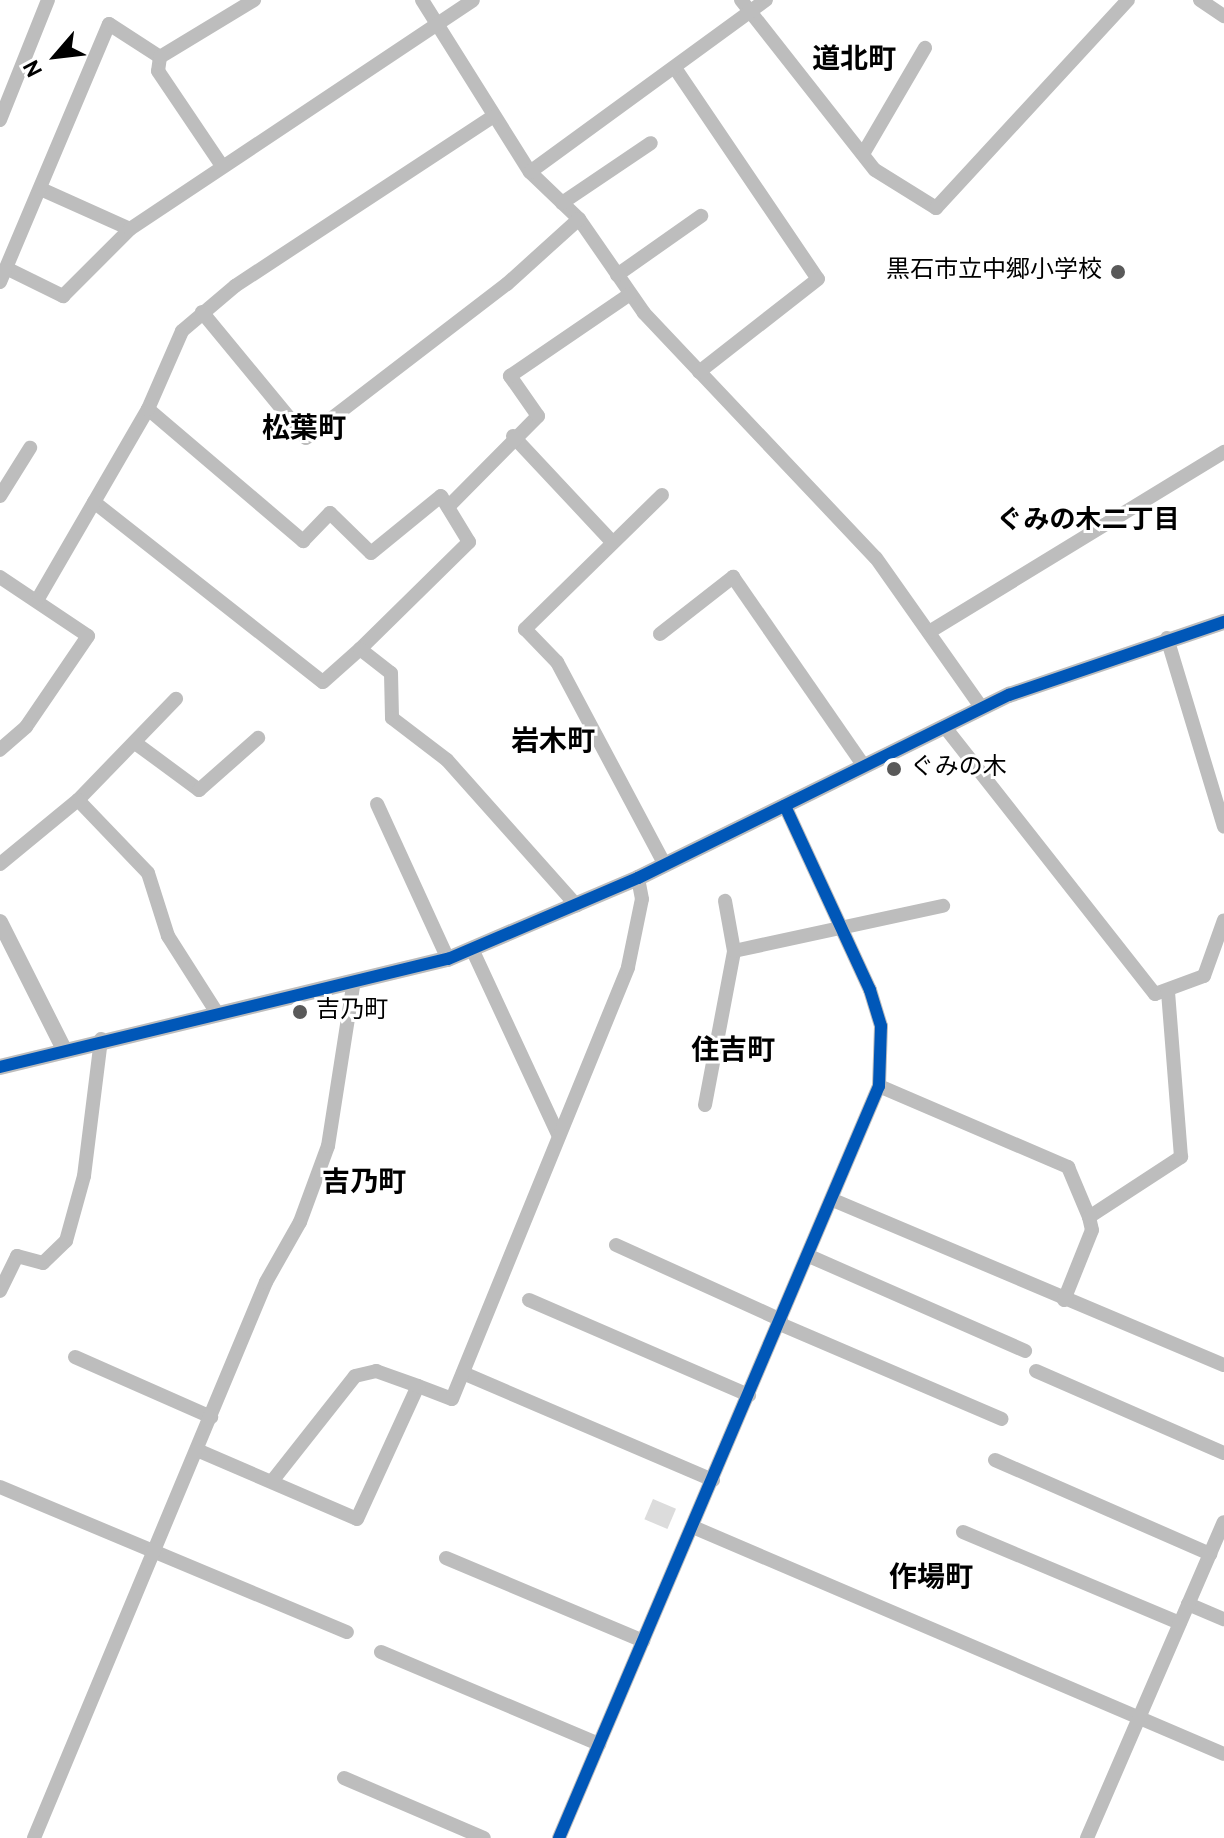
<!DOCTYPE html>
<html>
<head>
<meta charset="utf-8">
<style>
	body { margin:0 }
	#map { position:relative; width:1224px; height:1838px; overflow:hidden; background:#fff; font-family:Overpass,"Noto Sans JP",sans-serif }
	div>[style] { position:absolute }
	.building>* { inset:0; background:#dcdcdc; transform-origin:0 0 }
	.minor>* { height:14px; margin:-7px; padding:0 7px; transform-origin:7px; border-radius:7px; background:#bdbdbd }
	.tertiary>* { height:16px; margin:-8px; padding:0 8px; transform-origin:8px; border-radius:8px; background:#bdbdbd }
	.cycleway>* { height:12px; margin:-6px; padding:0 6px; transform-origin:6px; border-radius:6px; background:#0057b8 }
	.dots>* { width:22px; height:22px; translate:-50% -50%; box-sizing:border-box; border:4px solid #fff; border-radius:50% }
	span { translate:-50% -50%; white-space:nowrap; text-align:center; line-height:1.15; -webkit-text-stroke:6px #fff; paint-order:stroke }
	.poi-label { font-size:24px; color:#000 }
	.right { translate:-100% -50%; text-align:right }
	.left { translate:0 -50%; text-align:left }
	.neighbourhood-label { font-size:26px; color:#000; font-weight:700 }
	.quarter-label { font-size:28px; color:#000; font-weight:700 }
	.north { position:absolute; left:16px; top:16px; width:80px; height:80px; -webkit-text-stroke:6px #fff; paint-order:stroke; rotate:242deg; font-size:22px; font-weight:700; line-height:32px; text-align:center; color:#000 }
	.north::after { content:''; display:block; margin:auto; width:28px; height:36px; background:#000; clip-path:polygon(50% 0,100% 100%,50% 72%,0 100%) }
</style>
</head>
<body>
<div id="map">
	<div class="building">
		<div style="left:653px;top:1499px;width:25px;height:22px;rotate:23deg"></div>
	</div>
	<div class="minor">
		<div style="left:422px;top:0;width:203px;rotate:57.9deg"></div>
		<div style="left:530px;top:172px;width:68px;rotate:43.8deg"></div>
		<div style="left:579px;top:219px;width:114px;rotate:55.3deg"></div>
		<div style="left:644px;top:313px;width:337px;rotate:46.6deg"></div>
		<div style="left:876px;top:558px;width:184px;rotate:54.8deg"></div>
		<div style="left:741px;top:0;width:216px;rotate:51.8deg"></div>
		<div style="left:875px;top:170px;width:72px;rotate:31.9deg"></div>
		<div style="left:936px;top:208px;width:283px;rotate:-47.3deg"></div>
		<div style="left:1200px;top:0;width:29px;rotate:34deg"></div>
		<div style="left:160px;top:57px;width:14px;rotate:98deg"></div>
		<div style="left:158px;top:71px;width:115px;rotate:56deg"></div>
		<div style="left:677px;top:71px;width:251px;rotate:55.9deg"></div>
		<div style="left:818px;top:279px;width:151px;rotate:142deg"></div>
		<div style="left:0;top:120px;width:129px;rotate:-68.2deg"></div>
		<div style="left:863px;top:154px;width:123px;rotate:-59.7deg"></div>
		<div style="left:530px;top:172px;width:292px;rotate:-36.1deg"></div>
		<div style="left:43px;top:190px;width:95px;rotate:24.1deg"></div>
		<div style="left:562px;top:203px;width:107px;rotate:-34deg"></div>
		<div style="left:6px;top:268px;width:64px;rotate:26.2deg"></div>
		<div style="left:63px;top:296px;width:95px;rotate:-45deg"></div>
		<div style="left:130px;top:229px;width:412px;rotate:-33.7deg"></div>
		<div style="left:617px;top:275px;width:103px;rotate:-35.1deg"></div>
		<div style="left:0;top:282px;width:280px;rotate:-67.1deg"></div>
		<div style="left:109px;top:24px;width:61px;rotate:32.9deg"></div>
		<div style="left:160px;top:57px;width:110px;rotate:-31.2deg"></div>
		<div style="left:202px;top:312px;width:163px;rotate:50.5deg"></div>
		<div style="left:306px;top:438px;width:253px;rotate:-37.5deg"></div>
		<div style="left:507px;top:284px;width:97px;rotate:-42.1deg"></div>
		<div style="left:148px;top:409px;width:204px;rotate:40.4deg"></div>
		<div style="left:303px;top:541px;width:39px;rotate:-46deg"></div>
		<div style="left:330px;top:513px;width:57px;rotate:44.3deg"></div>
		<div style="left:371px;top:553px;width:90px;rotate:-39.2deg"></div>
		<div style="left:441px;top:496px;width:54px;rotate:58.7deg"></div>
		<div style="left:469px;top:542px;width:153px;rotate:135.5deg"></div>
		<div style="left:513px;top:436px;width:146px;rotate:46.9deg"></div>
		<div style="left:662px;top:495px;width:192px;rotate:135.6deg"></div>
		<div style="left:525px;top:629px;width:46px;rotate:45.9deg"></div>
		<div style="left:557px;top:662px;width:230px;rotate:62deg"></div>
		<div style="left:0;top:496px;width:57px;rotate:-58deg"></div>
		<div style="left:94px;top:502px;width:291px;rotate:38.2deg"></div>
		<div style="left:323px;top:682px;width:50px;rotate:-41.7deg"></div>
		<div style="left:360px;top:649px;width:39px;rotate:38deg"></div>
		<div style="left:391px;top:673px;width:45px;rotate:88.7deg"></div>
		<div style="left:392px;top:718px;width:69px;rotate:37.4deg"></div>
		<div style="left:447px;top:760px;width:195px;rotate:48.3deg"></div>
		<div style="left:448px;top:507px;width:128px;rotate:-45.3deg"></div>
		<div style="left:538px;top:416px;width:49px;rotate:-125deg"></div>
		<div style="left:510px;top:376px;width:145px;rotate:-34.3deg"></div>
		<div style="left:0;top:577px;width:106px;rotate:33.8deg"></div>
		<div style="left:88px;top:636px;width:110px;rotate:124.3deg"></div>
		<div style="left:26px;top:727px;width:35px;rotate:139deg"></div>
		<div style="left:39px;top:597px;width:217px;rotate:-59.9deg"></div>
		<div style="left:148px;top:409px;width:85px;rotate:-66.4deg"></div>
		<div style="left:182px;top:331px;width:70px;rotate:-40.3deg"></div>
		<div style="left:235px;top:286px;width:308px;rotate:-33.3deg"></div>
		<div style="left:929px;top:632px;width:346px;rotate:-31.4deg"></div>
		<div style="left:660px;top:634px;width:93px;rotate:-38deg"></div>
		<div style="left:733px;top:577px;width:230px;rotate:55.3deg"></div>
		<div style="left:1167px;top:638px;width:197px;rotate:73.2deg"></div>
		<div style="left:944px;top:726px;width:341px;rotate:51.8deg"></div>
		<div style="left:1155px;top:994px;width:52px;rotate:-20.2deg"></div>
		<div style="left:1204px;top:976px;width:59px;rotate:-70.3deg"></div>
		<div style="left:138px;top:745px;width:76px;rotate:36.4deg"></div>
		<div style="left:199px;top:790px;width:79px;rotate:-41.4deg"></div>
		<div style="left:78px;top:800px;width:141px;rotate:-45.9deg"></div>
		<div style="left:377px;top:804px;width:170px;rotate:65.4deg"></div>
		<div style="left:0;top:864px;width:101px;rotate:-39.4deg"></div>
		<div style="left:78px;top:800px;width:101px;rotate:46.2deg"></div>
		<div style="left:148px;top:873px;width:66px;rotate:72.4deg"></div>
		<div style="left:168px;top:936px;width:91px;rotate:57.5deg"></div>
		<div style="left:472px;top:949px;width:204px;rotate:65.1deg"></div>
		<div style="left:734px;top:951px;width:214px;rotate:-12.2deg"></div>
		<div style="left:879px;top:1086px;width:206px;rotate:23.2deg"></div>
		<div style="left:1068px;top:1167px;width:54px;rotate:67.2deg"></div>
		<div style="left:705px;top:1105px;width:157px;rotate:-79.3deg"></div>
		<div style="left:734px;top:951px;width:51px;rotate:-100.2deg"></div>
		<div style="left:833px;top:1200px;width:424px;rotate:22.9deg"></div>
		<div style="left:616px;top:1245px;width:181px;rotate:24.4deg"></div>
		<div style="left:809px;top:1256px;width:236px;rotate:23.7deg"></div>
		<div style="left:0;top:1291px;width:39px;rotate:-64deg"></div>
		<div style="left:17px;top:1256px;width:27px;rotate:15deg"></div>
		<div style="left:43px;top:1263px;width:32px;rotate:-44deg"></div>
		<div style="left:66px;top:1241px;width:67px;rotate:-74.5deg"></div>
		<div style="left:84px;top:1176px;width:138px;rotate:-82.9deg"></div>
		<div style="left:529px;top:1300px;width:240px;rotate:23.4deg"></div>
		<div style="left:1064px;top:1300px;width:75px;rotate:-68.2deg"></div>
		<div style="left:1092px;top:1230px;width:13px;rotate:-103deg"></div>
		<div style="left:1089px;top:1217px;width:110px;rotate:-33.1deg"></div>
		<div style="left:1181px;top:1157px;width:167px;rotate:-94.5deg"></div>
		<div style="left:780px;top:1324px;width:241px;rotate:23.2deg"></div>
		<div style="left:75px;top:1357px;width:149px;rotate:23.8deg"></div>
		<div style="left:1036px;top:1371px;width:205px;rotate:23.6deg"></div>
		<div style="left:463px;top:1373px;width:272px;rotate:23.2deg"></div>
		<div style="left:197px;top:1450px;width:174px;rotate:23.3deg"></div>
		<div style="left:357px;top:1519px;width:146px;rotate:-65.4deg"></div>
		<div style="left:418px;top:1386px;width:36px;rotate:21deg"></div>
		<div style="left:452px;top:1399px;width:466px;rotate:-67.8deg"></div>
		<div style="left:628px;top:967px;width:69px;rotate:-78.4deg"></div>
		<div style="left:642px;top:899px;width:21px;rotate:-101deg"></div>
		<div style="left:995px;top:1460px;width:235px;rotate:23.6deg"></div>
		<div style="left:273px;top:1480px;width:132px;rotate:-51.7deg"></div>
		<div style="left:355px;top:1376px;width:22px;rotate:-13deg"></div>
		<div style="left:376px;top:1371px;width:45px;rotate:19.7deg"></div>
		<div style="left:0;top:1487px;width:376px;rotate:22.7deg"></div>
		<div style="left:693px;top:1527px;width:577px;rotate:23.15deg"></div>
		<div style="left:963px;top:1532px;width:235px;rotate:22.8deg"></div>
		<div style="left:446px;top:1558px;width:214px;rotate:22.8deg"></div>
		<div style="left:1188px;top:1604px;width:39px;rotate:23deg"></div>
		<div style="left:381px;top:1652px;width:237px;rotate:22.9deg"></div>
		<div style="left:344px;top:1778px;width:152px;rotate:23.2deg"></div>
		<div style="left:34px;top:1838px;width:602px;rotate:-67.35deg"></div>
		<div style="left:266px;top:1282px;width:69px;rotate:-60.5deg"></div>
		<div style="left:300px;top:1222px;width:81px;rotate:-69.8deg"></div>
		<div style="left:328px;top:1146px;width:162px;rotate:-81.1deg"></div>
		<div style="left:559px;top:1838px;width:817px;rotate:-66.95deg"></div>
		<div style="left:879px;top:1086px;width:60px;rotate:-88.1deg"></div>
		<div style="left:881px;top:1026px;width:38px;rotate:-107deg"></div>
		<div style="left:870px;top:990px;width:203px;rotate:-114.8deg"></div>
		<div style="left:1087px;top:1838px;width:344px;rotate:-66.6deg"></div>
	</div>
	<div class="tertiary">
		<div style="left:0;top:922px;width:142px;rotate:63.3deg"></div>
		<div style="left:0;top:1067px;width:461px;rotate:-13.6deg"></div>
		<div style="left:448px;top:959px;width:207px;rotate:-23.1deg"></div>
		<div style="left:638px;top:878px;width:414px;rotate:-26.3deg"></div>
		<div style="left:1009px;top:695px;width:227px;rotate:-18.8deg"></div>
	</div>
	<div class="cycleway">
		<div style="left:0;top:1067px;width:461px;rotate:-13.6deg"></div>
		<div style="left:448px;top:959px;width:207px;rotate:-23.1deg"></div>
		<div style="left:638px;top:878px;width:414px;rotate:-26.3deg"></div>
		<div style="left:1009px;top:695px;width:227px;rotate:-18.8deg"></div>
		<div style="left:559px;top:1838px;width:817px;rotate:-66.95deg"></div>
		<div style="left:879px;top:1086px;width:60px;rotate:-88.1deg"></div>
		<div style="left:881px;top:1026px;width:38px;rotate:-107deg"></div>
		<div style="left:870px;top:990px;width:203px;rotate:-114.8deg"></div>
	</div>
	<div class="dots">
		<div style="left:1118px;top:272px;background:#595959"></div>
		<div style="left:894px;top:769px;background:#595959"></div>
		<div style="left:300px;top:1012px;background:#595959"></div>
	</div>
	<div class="poi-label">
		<span class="right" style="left:1102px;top:272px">黒石市立中郷小学校</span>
		<span class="left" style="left:910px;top:769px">ぐみの木</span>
		<span class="left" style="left:316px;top:1012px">吉乃町</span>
	</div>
	<div class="neighbourhood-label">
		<span style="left:1088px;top:522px">ぐみの木二丁目</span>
	</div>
	<div class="quarter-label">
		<span style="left:854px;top:61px">道北町</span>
		<span style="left:304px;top:430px">松葉町</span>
		<span style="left:553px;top:743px">岩木町</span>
		<span style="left:733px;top:1052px">住吉町</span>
		<span style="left:364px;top:1184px">吉乃町</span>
		<span style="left:931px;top:1579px">作場町</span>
	</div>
	<div class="north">N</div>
</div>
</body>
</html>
